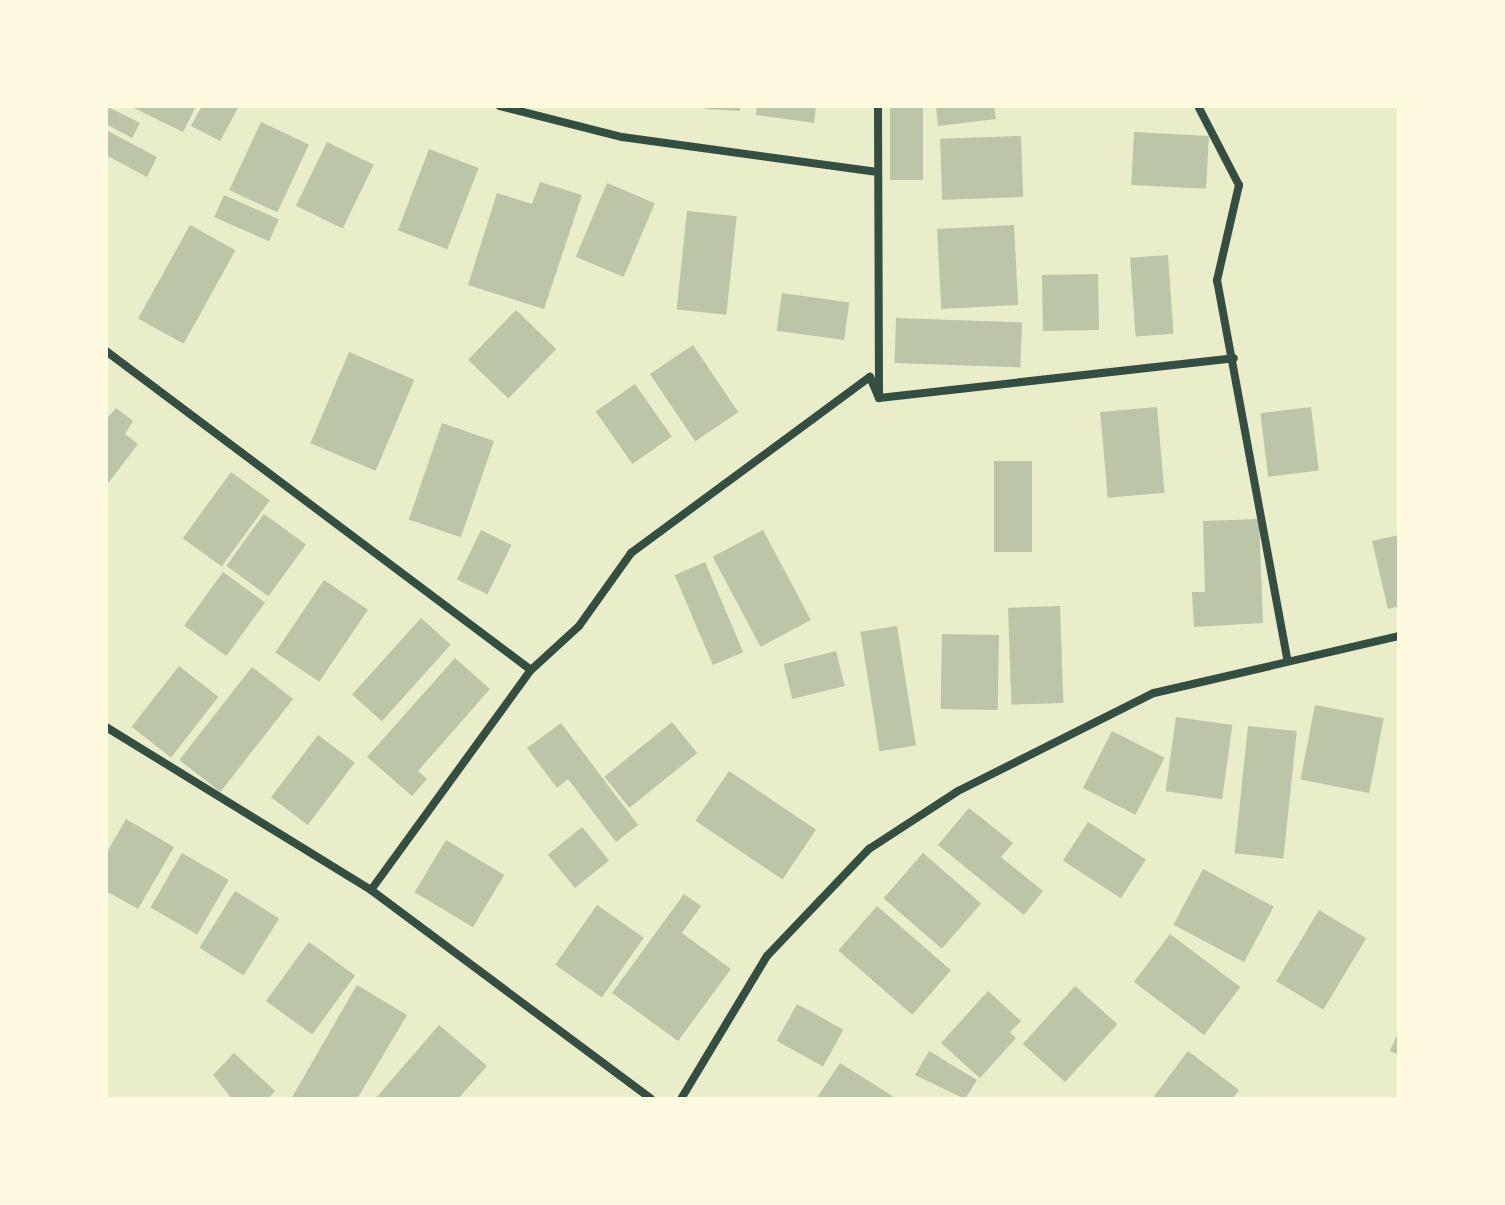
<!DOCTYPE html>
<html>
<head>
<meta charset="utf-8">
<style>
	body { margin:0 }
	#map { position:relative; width:1505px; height:1205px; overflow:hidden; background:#e9edc9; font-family:"Roboto Condensed",sans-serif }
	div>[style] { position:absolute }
	.building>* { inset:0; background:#bcc5a7; transform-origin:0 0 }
	.minor>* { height:8px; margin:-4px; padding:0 4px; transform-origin:4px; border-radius:4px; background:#344e41 }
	span { translate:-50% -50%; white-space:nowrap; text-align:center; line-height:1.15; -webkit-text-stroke:8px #fefae0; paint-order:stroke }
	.frame { position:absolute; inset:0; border:108px solid #fefae0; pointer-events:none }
</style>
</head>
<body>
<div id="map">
	<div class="building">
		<div style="clip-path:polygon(106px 106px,140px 123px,132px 138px,106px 124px)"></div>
		<div style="clip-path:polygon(130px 106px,196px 106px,183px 132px)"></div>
		<div style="clip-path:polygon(202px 106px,239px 106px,220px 141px,191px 126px)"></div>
		<div style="clip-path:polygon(705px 106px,740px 106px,740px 111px,705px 109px)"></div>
		<div style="clip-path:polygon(757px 106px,816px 106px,814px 123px,756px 115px)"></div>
		<div style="left:890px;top:106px;width:33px;height:74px"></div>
		<div style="clip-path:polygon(936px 106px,994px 106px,996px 119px,938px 126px)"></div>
		<div style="left:261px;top:122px;width:53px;height:75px;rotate:25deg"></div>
		<div style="clip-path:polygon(106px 130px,157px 157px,147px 177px,106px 155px)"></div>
		<div style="left:1134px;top:132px;width:75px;height:53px;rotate:3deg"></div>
		<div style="left:1021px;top:136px;width:61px;height:81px;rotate:88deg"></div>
		<div style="left:327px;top:142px;width:52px;height:71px;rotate:26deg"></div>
		<div style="left:429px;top:149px;width:53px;height:87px;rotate:21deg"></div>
		<div style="clip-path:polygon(540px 182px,582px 195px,544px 309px,468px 285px,497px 193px,532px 204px)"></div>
		<div style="left:607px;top:183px;width:52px;height:80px;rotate:23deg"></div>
		<div style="left:224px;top:195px;width:60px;height:24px;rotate:24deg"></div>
		<div style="left:687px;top:211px;width:50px;height:99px;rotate:6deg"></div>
		<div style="left:190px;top:225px;width:52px;height:107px;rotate:29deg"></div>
		<div style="left:1014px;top:225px;width:80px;height:77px;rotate:87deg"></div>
		<div style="left:1168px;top:255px;width:79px;height:38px;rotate:86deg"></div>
		<div style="left:1098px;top:274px;width:56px;height:56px;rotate:89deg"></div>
		<div style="left:782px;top:293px;width:68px;height:38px;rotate:8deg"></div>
		<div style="left:516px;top:310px;width:56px;height:69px;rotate:44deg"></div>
		<div style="left:896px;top:318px;width:126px;height:45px;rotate:2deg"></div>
		<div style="left:693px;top:345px;width:81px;height:52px;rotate:56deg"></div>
		<div style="left:349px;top:352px;width:71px;height:99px;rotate:23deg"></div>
		<div style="left:635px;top:384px;width:64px;height:48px;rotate:55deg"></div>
		<div style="left:1157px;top:407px;width:86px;height:57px;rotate:85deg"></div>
		<div style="left:1311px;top:407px;width:64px;height:51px;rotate:83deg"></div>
		<div style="clip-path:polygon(116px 408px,133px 421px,125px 434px,138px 444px,106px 486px,106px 420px)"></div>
		<div style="left:442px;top:423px;width:55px;height:102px;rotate:19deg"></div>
		<div style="left:994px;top:461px;width:38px;height:91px"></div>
		<div style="left:231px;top:472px;width:48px;height:82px;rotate:36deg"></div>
		<div style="left:264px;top:514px;width:52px;height:64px;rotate:36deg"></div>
		<div style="clip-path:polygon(1259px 519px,1263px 623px,1194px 627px,1192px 592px,1205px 592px,1203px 521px)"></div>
		<div style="left:481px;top:530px;width:34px;height:55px;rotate:26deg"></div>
		<div style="left:763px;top:530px;width:102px;height:57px;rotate:62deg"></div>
		<div style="clip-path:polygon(1399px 535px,1399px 606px,1388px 609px,1372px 541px)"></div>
		<div style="left:705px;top:562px;width:98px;height:33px;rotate:67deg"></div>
		<div style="left:223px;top:572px;width:52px;height:66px;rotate:36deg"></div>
		<div style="left:324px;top:580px;width:53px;height:87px;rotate:34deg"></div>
		<div style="left:1060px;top:606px;width:97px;height:52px;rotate:88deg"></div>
		<div style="left:421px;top:618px;width:40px;height:103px;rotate:42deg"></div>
		<div style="left:897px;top:626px;width:121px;height:37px;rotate:81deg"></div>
		<div style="left:942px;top:634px;width:57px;height:75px;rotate:1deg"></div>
		<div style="left:836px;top:651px;width:36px;height:54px;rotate:76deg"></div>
		<div style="clip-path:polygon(455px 658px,490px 689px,418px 771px,427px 779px,412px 796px,367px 757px)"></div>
		<div style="left:179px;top:666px;width:50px;height:77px;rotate:38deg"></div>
		<div style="left:252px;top:667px;width:52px;height:118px;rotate:38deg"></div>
		<div style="left:1315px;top:705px;width:70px;height:76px;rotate:11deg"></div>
		<div style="left:1176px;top:717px;width:57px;height:75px;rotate:8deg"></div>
		<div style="left:672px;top:722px;width:40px;height:87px;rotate:51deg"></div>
		<div style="clip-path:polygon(561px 723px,638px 825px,616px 842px,568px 779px,557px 788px,527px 748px)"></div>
		<div style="left:1248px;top:726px;width:49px;height:128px;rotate:6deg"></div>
		<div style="left:1112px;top:731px;width:59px;height:64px;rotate:27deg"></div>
		<div style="left:318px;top:735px;width:46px;height:78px;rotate:37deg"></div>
		<div style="left:729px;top:771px;width:105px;height:60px;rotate:34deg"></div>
		<div style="clip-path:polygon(969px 808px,1013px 843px,1001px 857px,1043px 891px,1024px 915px,938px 845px)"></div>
		<div style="clip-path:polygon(126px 819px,174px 847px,138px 909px,106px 891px,106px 854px)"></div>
		<div style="left:1088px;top:822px;width:69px;height:46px;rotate:33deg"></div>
		<div style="left:582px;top:827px;width:43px;height:44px;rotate:51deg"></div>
		<div style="left:446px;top:840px;width:68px;height:61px;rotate:31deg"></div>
		<div style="left:182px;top:853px;width:54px;height:63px;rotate:30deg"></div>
		<div style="left:923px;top:853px;width:77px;height:60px;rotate:41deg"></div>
		<div style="left:1203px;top:869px;width:80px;height:63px;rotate:28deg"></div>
		<div style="left:235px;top:891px;width:52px;height:67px;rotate:32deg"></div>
		<div style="clip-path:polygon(684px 894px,701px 906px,682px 933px,731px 969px,678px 1041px,612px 993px)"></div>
		<div style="left:597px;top:905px;width:57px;height:73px;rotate:35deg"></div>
		<div style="left:877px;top:906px;width:98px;height:59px;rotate:41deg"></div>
		<div style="left:1319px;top:910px;width:55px;height:83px;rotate:31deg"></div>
		<div style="left:1170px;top:934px;width:88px;height:60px;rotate:37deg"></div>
		<div style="left:309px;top:942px;width:57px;height:73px;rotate:36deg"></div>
		<div style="clip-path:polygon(357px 985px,407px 1015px,357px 1099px,291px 1099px)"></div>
		<div style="left:1075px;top:986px;width:57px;height:78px;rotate:42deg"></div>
		<div style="clip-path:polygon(988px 991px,1021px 1021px,1010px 1032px,1016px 1038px,980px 1078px,941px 1043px)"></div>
		<div style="left:797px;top:1004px;width:53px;height:42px;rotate:29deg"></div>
		<div style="clip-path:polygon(439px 1025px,487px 1066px,458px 1099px,375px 1099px)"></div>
		<div style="clip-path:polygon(1399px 1031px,1399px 1055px,1390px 1051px)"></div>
		<div style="clip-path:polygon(929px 1051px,977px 1080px,965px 1099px,915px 1075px)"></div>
		<div style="clip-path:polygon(1188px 1051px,1239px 1090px,1232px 1099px,1152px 1099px)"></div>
		<div style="clip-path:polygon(234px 1053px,275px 1091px,268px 1099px,232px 1099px,213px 1075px)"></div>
		<div style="clip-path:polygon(840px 1063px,894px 1097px,893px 1099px,816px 1099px)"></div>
	</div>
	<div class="minor">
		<div style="left:500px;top:106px;width:126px;rotate:14.3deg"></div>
		<div style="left:622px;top:137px;width:258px;rotate:7.8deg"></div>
		<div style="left:878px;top:106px;width:287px;rotate:89.8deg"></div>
		<div style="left:1198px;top:106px;width:89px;rotate:62.6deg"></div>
		<div style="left:1239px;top:185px;width:98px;rotate:103deg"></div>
		<div style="left:1217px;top:280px;width:384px;rotate:79.5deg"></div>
		<div style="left:106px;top:351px;width:531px;rotate:36.89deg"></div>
		<div style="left:106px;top:727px;width:311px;rotate:31.6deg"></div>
		<div style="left:371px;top:890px;width:349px;rotate:36.7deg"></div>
		<div style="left:371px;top:890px;width:272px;rotate:-54deg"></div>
		<div style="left:531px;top:670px;width:65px;rotate:-42.5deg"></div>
		<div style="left:579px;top:626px;width:90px;rotate:-54.5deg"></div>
		<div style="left:631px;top:553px;width:297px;rotate:-36.4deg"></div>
		<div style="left:870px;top:377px;width:23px;rotate:67deg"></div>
		<div style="left:879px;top:398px;width:357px;rotate:-6.4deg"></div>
		<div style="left:681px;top:1099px;width:167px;rotate:-59deg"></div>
		<div style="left:767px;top:956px;width:148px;rotate:-46.4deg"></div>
		<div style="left:869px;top:849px;width:106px;rotate:-33.1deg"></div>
		<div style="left:958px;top:791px;width:219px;rotate:-26.6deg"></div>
		<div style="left:1154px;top:693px;width:252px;rotate:-13.1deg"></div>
	</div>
	<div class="frame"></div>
</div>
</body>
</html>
